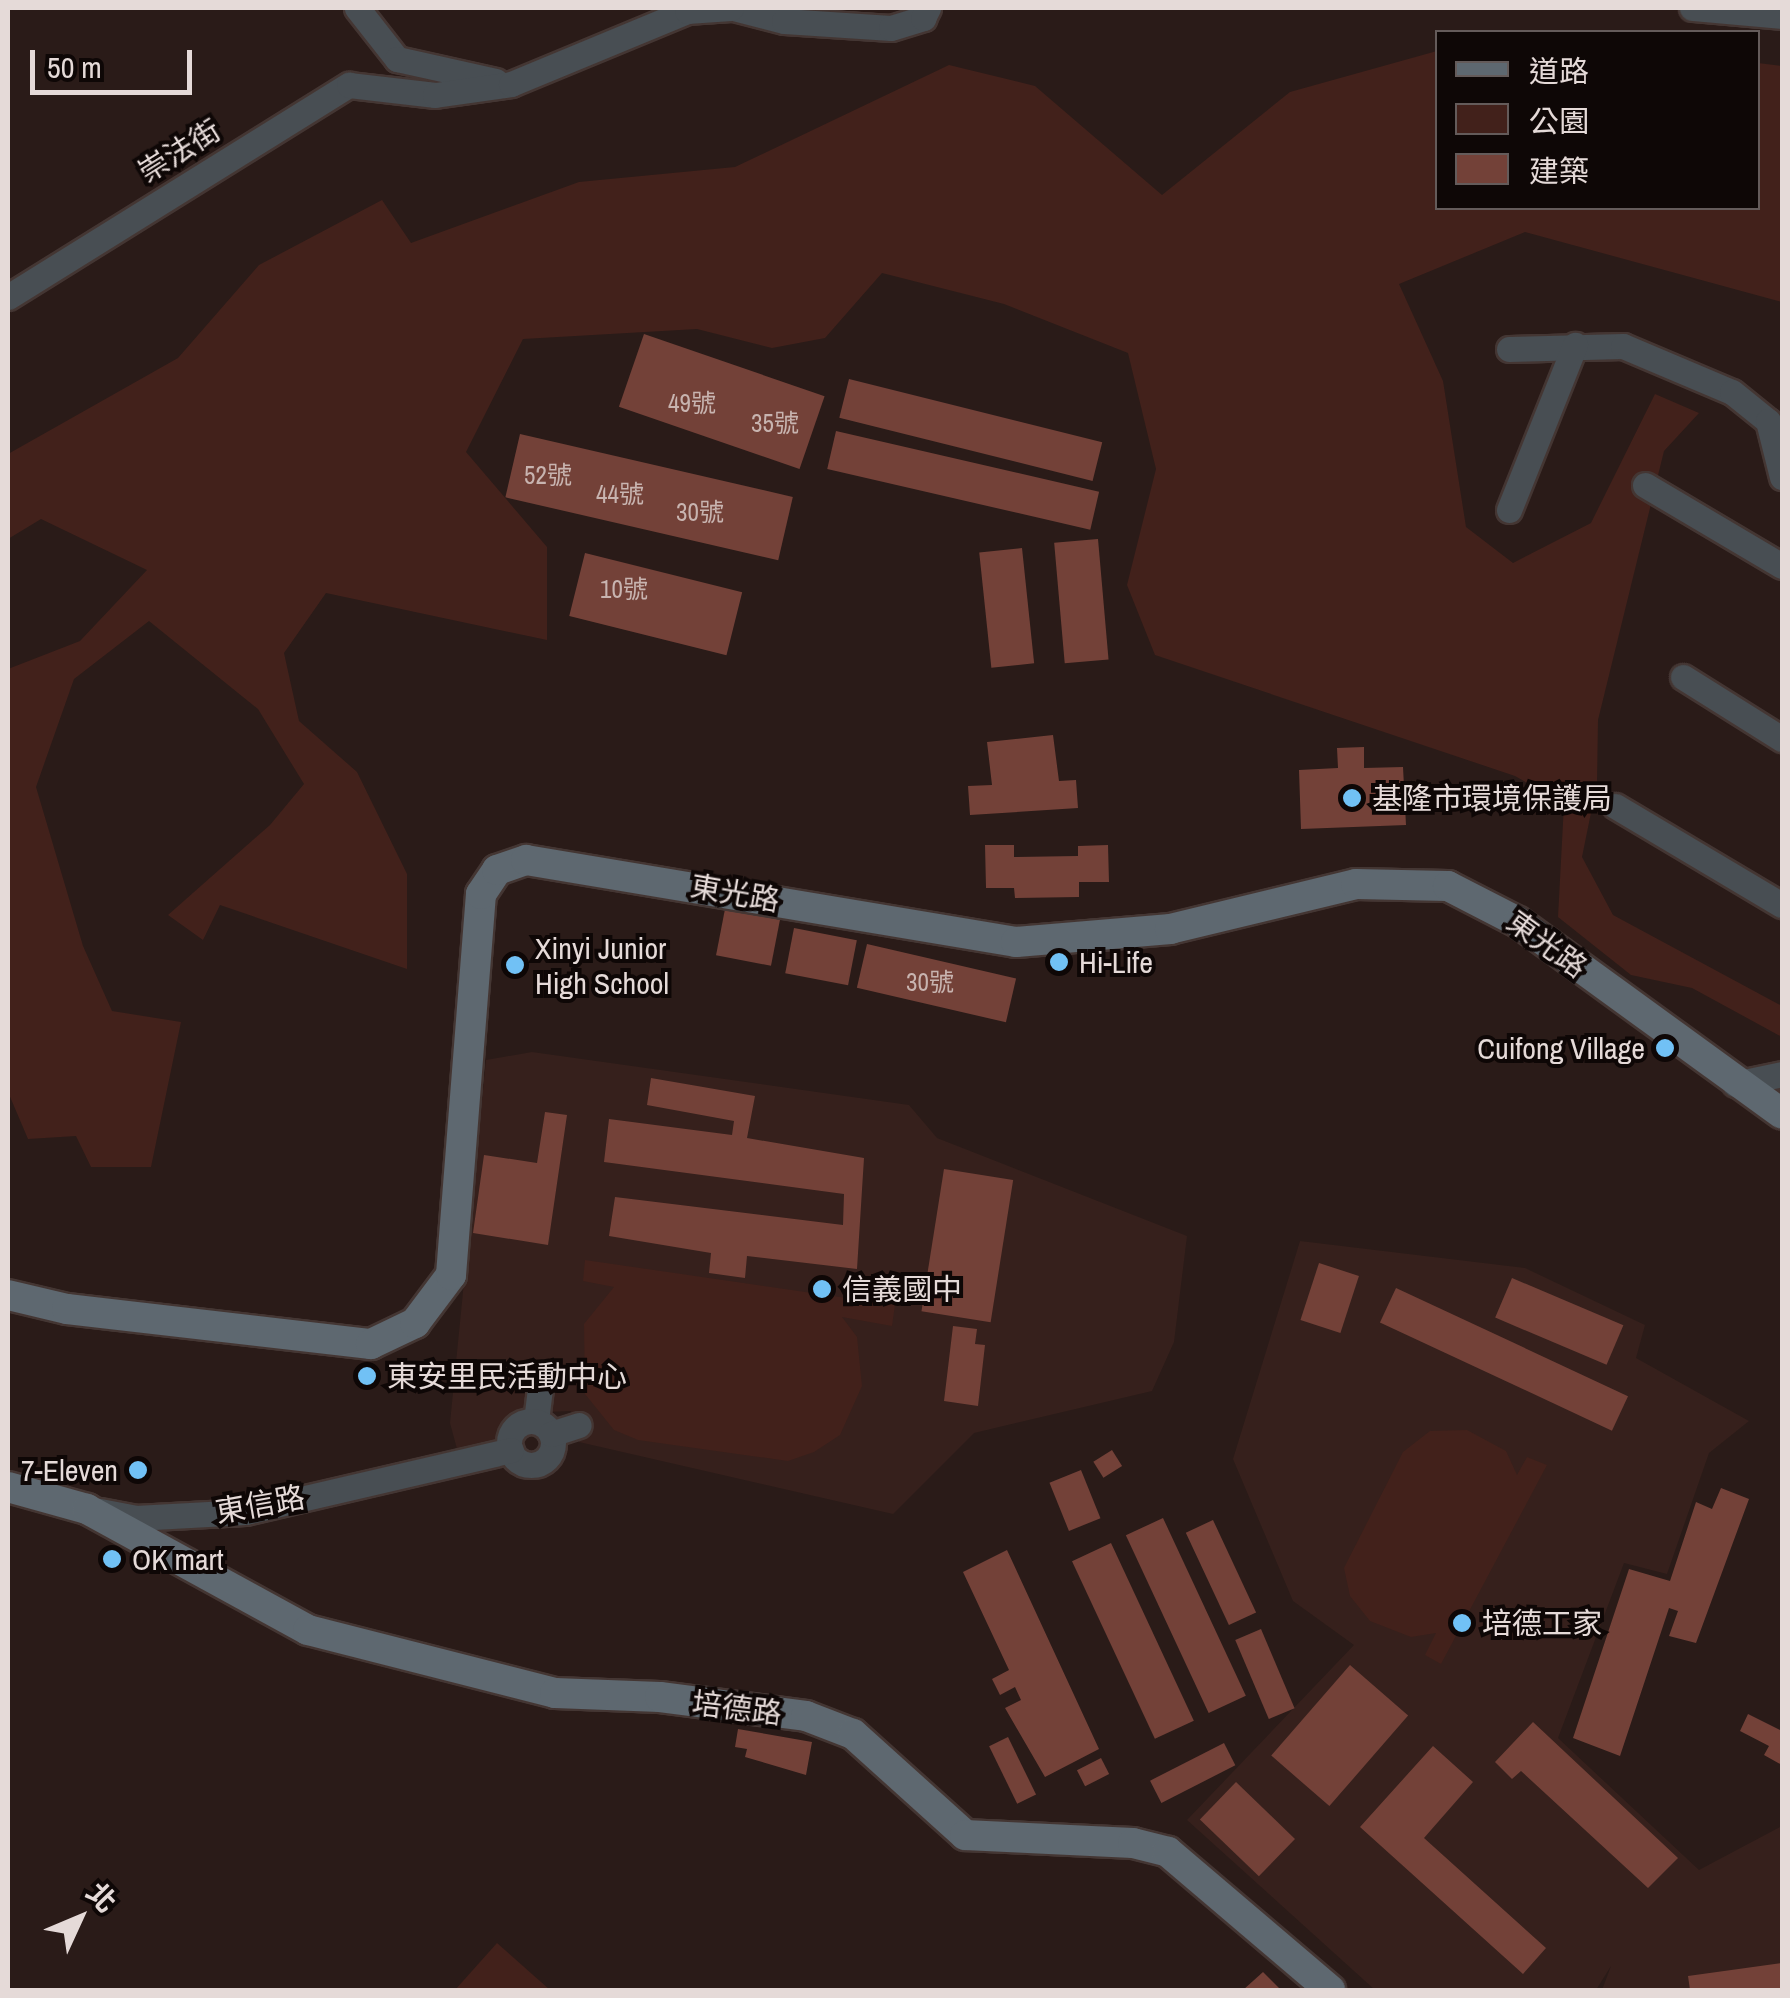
<!DOCTYPE html>
<html>
<head>
<meta charset="utf-8">
<style>
	body { margin:0 }
	#map { position:relative; width:1790px; height:1998px; overflow:hidden; background:#2a1b18; font-family:"Archivo Narrow","Noto Sans TC",sans-serif }
	div>[style] { position:absolute }
	.built>* { inset:0; background:#36201c }
	.green>* { inset:0; background:#42211b }
	.building>* { inset:0; background:#734138; transform-origin:0 0 }
	.roads { filter:drop-shadow(2px 0 #443633) drop-shadow(-2px 0 #443633) drop-shadow(0 2px #443633) drop-shadow(0 -2px #443633) }
	.street>* { height:25px; margin:-12.5px; padding:0 12.5px; transform-origin:12.5px; border-radius:12.5px; background:#484e53 }
	.street>.ring { margin:-12.5px; padding:0; box-sizing:content-box; background:none; border:25px solid #484e53; border-radius:50% }
	.secondary>* { height:30px; margin:-15px; padding:0 15px; transform-origin:15px; border-radius:15px; background:#5e6870 }
	.dots>* { width:28px; height:28px; translate:-50% -50%; box-sizing:border-box; border:5px solid #0e0706; border-radius:50% }
	span { translate:-50% -50%; white-space:nowrap; text-align:center; line-height:1.15; -webkit-text-stroke:8px #0e0706; paint-order:stroke }
	.number-label { font-size:25px; color:#c8b4b0 }
	.number-label span { -webkit-text-stroke-width:0 }
	.street-label { font-size:30px; color:#e5dad8 }
	.poi-label { font-size:30px; color:#e5dad8 }
	.left { translate:0 -50%; text-align:left }
	.right { translate:-100% -50%; text-align:right }
	.frame { position:absolute; inset:0; border:10px solid #e5dad8; pointer-events:none }
	.legend { position:absolute; left:1435px; top:30px; width:325px; height:180px; box-sizing:border-box; background:#0e0706; border:2px solid #645b5a; margin:0; padding:12px 18px; list-style:none; font-size:30px; color:#e5dad8 }
	.legend li { display:flex; align-items:center; gap:20px; height:50px }
	.legend b { width:50px; border:2px solid #645b5a }
	.north { position:absolute; left:30px; top:1868px; width:100px; height:100px; -webkit-text-stroke:8px #0e0706; paint-order:stroke; rotate:46deg; font-size:28px; font-weight:700; line-height:40px; text-align:center; color:#e5dad8 }
	.north::after { content:''; display:block; margin:auto; width:35px; height:45px; background:#e5dad8; clip-path:polygon(50% 0,100% 100%,50% 72%,0 100%) }
	.scale { position:absolute; left:30px; top:50px; width:162px; height:45px; box-sizing:border-box; border:5px solid #e5dad8; border-top:0; padding-left:12px; font-size:30px; line-height:35px; white-space:nowrap; color:#e5dad8; -webkit-text-stroke:8px #0e0706; paint-order:stroke }
</style>
</head>
<body>
<div id="map">
	<div class="built">
		<div style="clip-path:polygon(532px 1052px,909px 1105px,937px 1138px,1187px 1236px,1174px 1342px,1152px 1391px,974px 1433px,893px 1514px,579px 1442px,571px 1411px,519px 1413px,494px 1442px,460px 1460px,450px 1423px,486px 1060px)"></div>
		<div style="clip-path:polygon(1300px 1241px,1525px 1268px,1645px 1325px,1636px 1358px,1749px 1421px,1709px 1453px,1667px 1574px,1624px 1563px,1558px 1738px,1699px 1870px,1782px 1826px,1782px 1990px,1602px 1990px,1611px 1966px,1596px 1990px,1375px 1990px,1187px 1820px,1354px 1645px,1293px 1601px,1233px 1459px)"></div>
	</div>
	<div class="green">
		<div style="clip-path:polygon(1437px 51px,1438px 208px,1758px 208px,1758px 63px,1782px 66px,1782px 302px,1525px 232px,1399px 284px,1443px 381px,1466px 527px,1513px 563px,1591px 523px,1655px 394px,1699px 413px,1664px 451px,1598px 720px,1597px 783px,1582px 857px,1613px 915px,1782px 1006px,1782px 1037px,1692px 988px,1631px 975px,1558px 917px,1564px 804px,1515px 776px,1155px 655px,1127px 585px,1156px 469px,1128px 353px,1004px 304px,882px 273px,825px 338px,772px 348px,697px 329px,523px 339px,466px 452px,547px 547px,547px 640px,326px 593px,284px 653px,299px 721px,357px 772px,407px 874px,407px 969px,220px 905px,203px 940px,168px 915px,270px 825px,304px 784px,258px 709px,149px 621px,74px 679px,36px 787px,83px 946px,112px 1011px,181px 1022px,151px 1167px,91px 1167px,76px 1136px,28px 1139px,8px 1092px,8px 669px,80px 641px,147px 570px,41px 519px,8px 539px,8px 454px,178px 358px,259px 265px,382px 200px,411px 243px,579px 182px,735px 167px,949px 65px,1035px 86px,1162px 195px,1290px 92px)"></div>
		<div style="clip-path:polygon(585px 1260px,895px 1305px,892px 1326px,842px 1317px,857px 1337px,862px 1386px,840px 1435px,814px 1452px,788px 1461px,638px 1440px,614px 1430px,585px 1394px,584px 1324px,614px 1287px,583px 1281px)"></div>
		<div style="clip-path:polygon(1467px 1430px,1506px 1451px,1517px 1475px,1527px 1457px,1547px 1465px,1441px 1664px,1425px 1655px,1436px 1633px,1411px 1637px,1370px 1621px,1350px 1596px,1344px 1568px,1403px 1452px,1430px 1431px)"></div>
		<div style="clip-path:polygon(497px 1943px,550px 1990px,455px 1990px)"></div>
	</div>
	<div class="building">
		<div style="left:644px;top:334px;width:191px;height:77px;rotate:19deg"></div>
		<div style="left:849px;top:379px;width:261px;height:40px;rotate:14deg"></div>
		<div style="left:836px;top:431px;width:270px;height:39px;rotate:13deg"></div>
		<div style="left:520px;top:434px;width:280px;height:65px;rotate:13deg"></div>
		<div style="left:1098px;top:539px;width:121px;height:44px;rotate:85deg"></div>
		<div style="left:1022px;top:548px;width:116px;height:43px;rotate:84deg"></div>
		<div style="left:585px;top:553px;width:162px;height:65px;rotate:14deg"></div>
		<div style="clip-path:polygon(1053px 735px,1059px 781px,1076px 780px,1078px 808px,970px 815px,968px 786px,992px 785px,987px 742px)"></div>
		<div style="clip-path:polygon(1364px 747px,1364px 768px,1403px 767px,1406px 825px,1301px 829px,1299px 770px,1338px 768px,1337px 748px)"></div>
		<div style="clip-path:polygon(985px 845px,1014px 845px,1014px 857px,1078px 856px,1078px 846px,1108px 845px,1109px 882px,1079px 882px,1079px 897px,1015px 898px,1014px 888px,986px 888px)"></div>
		<div style="left:725px;top:909px;width:56px;height:47px;rotate:11deg"></div>
		<div style="left:794px;top:928px;width:64px;height:46px;rotate:11deg"></div>
		<div style="left:867px;top:944px;width:153px;height:45px;rotate:13deg"></div>
		<div style="clip-path:polygon(651px 1078px,755px 1096px,747px 1138px,864px 1158px,857px 1269px,747px 1256px,745px 1278px,709px 1273px,711px 1253px,609px 1236px,615px 1197px,843px 1225px,844px 1194px,604px 1162px,609px 1119px,732px 1135px,734px 1121px,647px 1105px)"></div>
		<div style="clip-path:polygon(545px 1112px,567px 1115px,548px 1245px,473px 1233px,484px 1155px,537px 1163px)"></div>
		<div style="left:944px;top:1169px;width:70px;height:144px;rotate:9deg"></div>
		<div style="left:1319px;top:1263px;width:42px;height:60px;rotate:18deg"></div>
		<div style="left:1512px;top:1278px;width:121px;height:43px;rotate:23deg"></div>
		<div style="left:1396px;top:1288px;width:256px;height:38px;rotate:25deg"></div>
		<div style="clip-path:polygon(953px 1326px,977px 1329px,975px 1344px,985px 1345px,978px 1406px,944px 1401px)"></div>
		<div style="left:1112px;top:1450px;width:19px;height:22px;rotate:58deg"></div>
		<div style="left:1081px;top:1470px;width:52px;height:34px;rotate:68deg"></div>
		<div style="clip-path:polygon(1721px 1488px,1749px 1499px,1696px 1643px,1669px 1636px,1678px 1611px,1669px 1608px,1620px 1756px,1573px 1738px,1629px 1569px,1670px 1581px,1696px 1502px,1712px 1509px)"></div>
		<div style="left:1163px;top:1518px;width:196px;height:41px;rotate:65deg"></div>
		<div style="left:1213px;top:1520px;width:102px;height:30px;rotate:65deg"></div>
		<div style="left:1111px;top:1543px;width:196px;height:43px;rotate:65deg"></div>
		<div style="clip-path:polygon(1007px 1550px,1099px 1749px,1045px 1777px,1005px 1708px,1021px 1700px,1015px 1687px,1000px 1695px,992px 1679px,1009px 1670px,963px 1572px)"></div>
		<div style="left:1261px;top:1629px;width:86px;height:28px;rotate:67deg"></div>
		<div style="left:1350px;top:1665px;width:77px;height:120px;rotate:41deg"></div>
		<div style="clip-path:polygon(1748px 1714px,1782px 1731px,1782px 1765px,1764px 1755px,1769px 1746px,1740px 1731px)"></div>
		<div style="clip-path:polygon(1533px 1722px,1678px 1858px,1648px 1888px,1521px 1771px,1512px 1779px,1495px 1762px)"></div>
		<div style="clip-path:polygon(738px 1729px,812px 1742px,806px 1775px,745px 1757px,747px 1749px,735px 1747px)"></div>
		<div style="left:1008px;top:1737px;width:64px;height:21px;rotate:64deg"></div>
		<div style="left:1224px;top:1743px;width:25px;height:83px;rotate:63deg"></div>
		<div style="clip-path:polygon(1433px 1746px,1473px 1782px,1424px 1838px,1546px 1948px,1523px 1974px,1360px 1827px)"></div>
		<div style="left:1101px;top:1758px;width:18px;height:27px;rotate:63deg"></div>
		<div style="left:1236px;top:1782px;width:82px;height:52px;rotate:44deg"></div>
		<div style="clip-path:polygon(1782px 1963px,1782px 1990px,1690px 1990px,1688px 1976px)"></div>
		<div style="clip-path:polygon(1263px 1972px,1281px 1990px,1243px 1990px)"></div>
	</div>
	<div class="roads">
		<div class="street">
			<div style="left:357px;top:8px;width:65px;rotate:51.9deg"></div>
			<div style="left:397px;top:59px;width:101px;rotate:12.5deg"></div>
			<div style="left:733px;top:8px;width:53px;rotate:14.3deg"></div>
			<div style="left:784px;top:21px;width:107px;rotate:3.7deg"></div>
			<div style="left:891px;top:28px;width:34px;rotate:-17deg"></div>
			<div style="left:923px;top:18px;width:11px;rotate:-63deg"></div>
			<div style="left:1692px;top:8px;width:90px;rotate:5.1deg"></div>
			<div style="left:8px;top:297px;width:402px;rotate:-31.9deg"></div>
			<div style="left:349px;top:85px;width:87px;rotate:6.6deg"></div>
			<div style="left:435px;top:95px;width:77px;rotate:-8.2deg"></div>
			<div style="left:511px;top:84px;width:191px;rotate:-22.5deg"></div>
			<div style="left:687px;top:11px;width:44px;rotate:-3.9deg"></div>
			<div style="left:1509px;top:349px;width:114px;rotate:-1.5deg"></div>
			<div style="left:1623px;top:346px;width:118px;rotate:22.9deg"></div>
			<div style="left:1732px;top:392px;width:46px;rotate:38.9deg"></div>
			<div style="left:1768px;top:421px;width:58px;rotate:76deg"></div>
			<div style="left:1645px;top:485px;width:159px;rotate:30.6deg"></div>
			<div style="left:1509px;top:510px;width:178px;rotate:-68.2deg"></div>
			<div style="left:1683px;top:677px;width:117px;rotate:32.1deg"></div>
			<div style="left:1615px;top:806px;width:194px;rotate:30.7deg"></div>
			<div style="left:1735px;top:1084px;width:48px;rotate:-12deg"></div>
			<div style="left:536px;top:1421px;width:34px;rotate:-83deg"></div>
			<div class="ring" style="left:509px;top:1421px;width:19px;height:19px"></div>
			<div style="left:551px;top:1434px;width:29px;rotate:-18deg"></div>
			<div style="left:100px;top:1511px;width:36px;rotate:11deg"></div>
			<div style="left:135px;top:1518px;width:110px;rotate:-3.1deg"></div>
			<div style="left:245px;top:1512px;width:273px;rotate:-13.1deg"></div>
		</div>
		<div class="secondary">
			<div style="left:8px;top:1295px;width:61px;rotate:13.3deg"></div>
			<div style="left:67px;top:1309px;width:306px;rotate:6.6deg"></div>
			<div style="left:371px;top:1344px;width:49px;rotate:-25.5deg"></div>
			<div style="left:415px;top:1323px;width:60px;rotate:-53.1deg"></div>
			<div style="left:451px;top:1275px;width:382px;rotate:-85.5deg"></div>
			<div style="left:481px;top:894px;width:29px;rotate:-56deg"></div>
			<div style="left:497px;top:870px;width:31px;rotate:-19deg"></div>
			<div style="left:526px;top:860px;width:497px;rotate:9.5deg"></div>
			<div style="left:1016px;top:942px;width:155px;rotate:-4.8deg"></div>
			<div style="left:1170px;top:929px;width:191px;rotate:-13.6deg"></div>
			<div style="left:1356px;top:884px;width:92px;rotate:1.2deg"></div>
			<div style="left:1448px;top:886px;width:79px;rotate:27.2deg"></div>
			<div style="left:1518px;top:922px;width:326px;rotate:36deg"></div>
			<div style="left:8px;top:1487px;width:82px;rotate:15.6deg"></div>
			<div style="left:87px;top:1509px;width:252px;rotate:28.7deg"></div>
			<div style="left:308px;top:1630px;width:255px;rotate:14.3deg"></div>
			<div style="left:555px;top:1693px;width:105px;rotate:2.2deg"></div>
			<div style="left:660px;top:1697px;width:147px;rotate:7.4deg"></div>
			<div style="left:806px;top:1716px;width:50px;rotate:21deg"></div>
			<div style="left:853px;top:1734px;width:151px;rotate:42deg"></div>
			<div style="left:965px;top:1835px;width:168px;rotate:2.7deg"></div>
			<div style="left:1133px;top:1843px;width:36px;rotate:14deg"></div>
			<div style="left:1168px;top:1852px;width:213px;rotate:40.4deg"></div>
		</div>
	</div>
	<div class="dots">
		<div style="left:1352px;top:798px;background:#71c1f5"></div>
		<div style="left:1059px;top:962px;background:#71c1f5"></div>
		<div style="left:515px;top:965px;background:#71c1f5"></div>
		<div style="left:1665px;top:1048px;background:#71c1f5"></div>
		<div style="left:822px;top:1289px;background:#71c1f5"></div>
		<div style="left:367px;top:1376px;background:#71c1f5"></div>
		<div style="left:138px;top:1470px;background:#71c1f5"></div>
		<div style="left:112px;top:1559px;background:#71c1f5"></div>
		<div style="left:1462px;top:1623px;background:#71c1f5"></div>
	</div>
	<div class="number-label">
		<span style="left:692px;top:403px">49號</span>
		<span style="left:775px;top:423px">35號</span>
		<span style="left:548px;top:475px">52號</span>
		<span style="left:620px;top:494px">44號</span>
		<span style="left:700px;top:512px">30號</span>
		<span style="left:624px;top:589px">10號</span>
		<span style="left:930px;top:982px">30號</span>
	</div>
	<div class="street-label">
		<span style="left:179px;top:151px;rotate:-32deg">崇法街</span>
		<span style="left:735px;top:893px;rotate:10deg">東光路</span>
		<span style="left:1547px;top:944px;rotate:36deg">東光路</span>
		<span style="left:260px;top:1504px;rotate:-10deg">東信路</span>
		<span style="left:737px;top:1708px;rotate:7deg">培德路</span>
	</div>
	<div class="poi-label">
		<span class="left" style="left:1372px;top:798px">基隆市環境保護局</span>
		<span class="left" style="left:535px;top:965px">Xinyi Junior<br>High School</span>
		<span class="left" style="left:1079px;top:962px">Hi-Life</span>
		<span class="right" style="left:1645px;top:1048px">Cuifong Village</span>
		<span class="left" style="left:842px;top:1289px">信義國中</span>
		<span class="left" style="left:387px;top:1376px">東安里民活動中心</span>
		<span class="right" style="left:118px;top:1470px">7-Eleven</span>
		<span class="left" style="left:132px;top:1559px">OK mart</span>
		<span class="left" style="left:1482px;top:1623px">培德工家</span>
	</div>
	<div class="frame"></div>
	<ul class="legend">
	<li><b style="height:12px;background:#5e6870"></b>道路</li>
	<li><b style="height:28px;background:#42211b"></b>公園</li>
	<li><b style="height:28px;background:#734138"></b>建築</li>
	</ul>
	<div class="north">北</div>
	<div class="scale">50 m</div>
</div>
</body>
</html>
